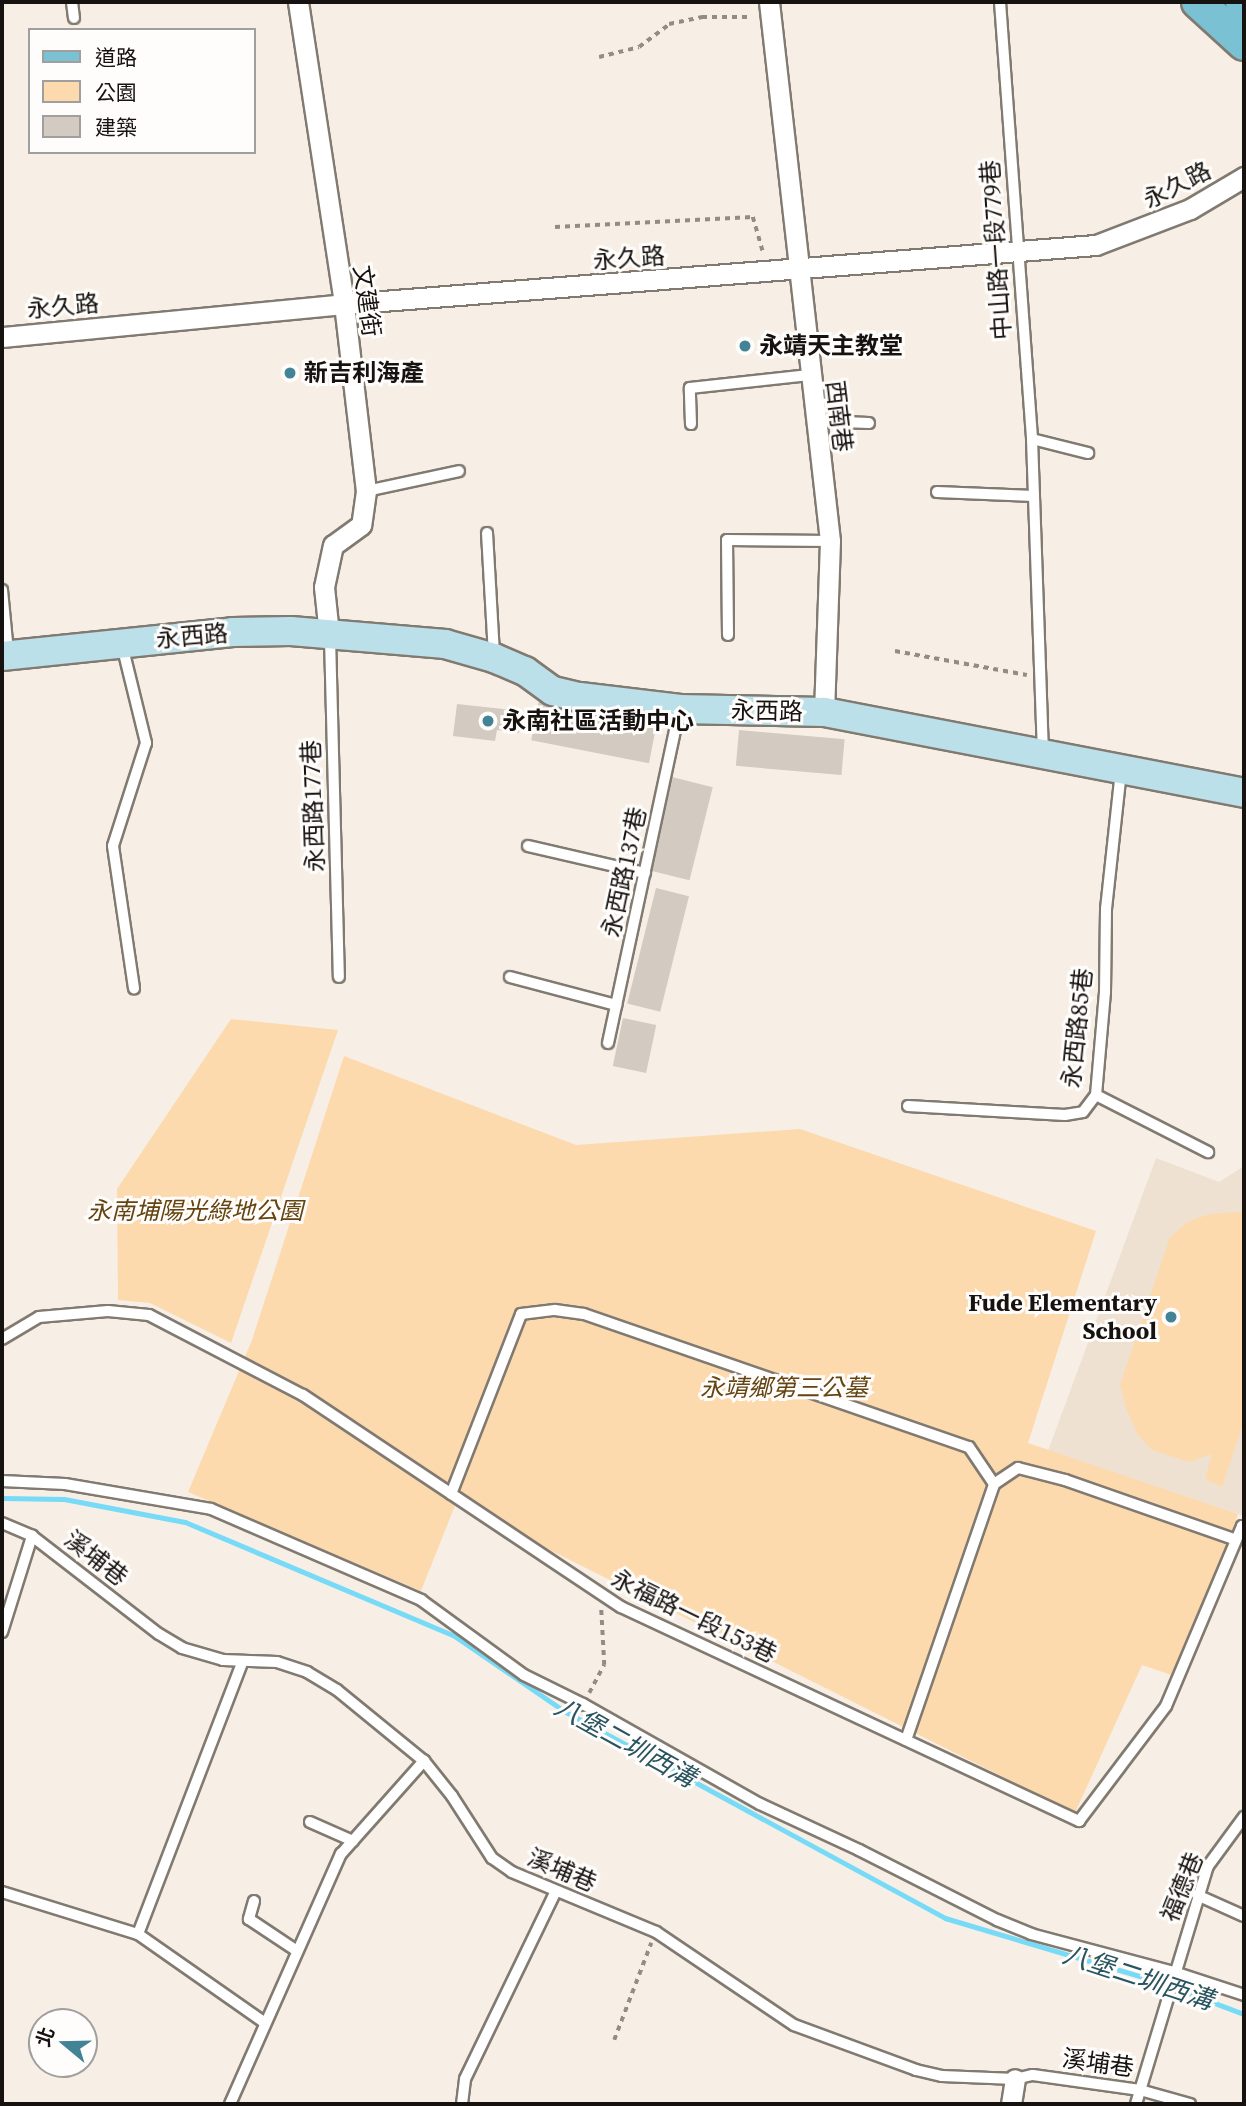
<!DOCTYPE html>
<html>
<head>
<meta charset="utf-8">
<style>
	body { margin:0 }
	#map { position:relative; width:1246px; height:2106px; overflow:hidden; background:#f7efe5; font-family:"Source Serif 4","Noto Sans TC",serif }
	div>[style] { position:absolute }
	.built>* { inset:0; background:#eee1d1 }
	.green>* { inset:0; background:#fcdaae }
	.stream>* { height:5px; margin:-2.5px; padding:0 2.5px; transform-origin:2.5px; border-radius:2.5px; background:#77daf6 }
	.building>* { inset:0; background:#d3cbc1; transform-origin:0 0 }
	.path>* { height:3.5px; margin-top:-1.75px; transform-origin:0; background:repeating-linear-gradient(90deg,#928c85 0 5px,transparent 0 10px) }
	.roads { filter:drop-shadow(2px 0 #817a71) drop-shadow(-2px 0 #817a71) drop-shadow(0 2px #817a71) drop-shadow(0 -2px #817a71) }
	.lane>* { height:10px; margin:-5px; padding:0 5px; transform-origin:5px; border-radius:5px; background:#fff }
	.street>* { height:19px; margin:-9.5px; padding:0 9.5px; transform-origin:9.5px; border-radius:9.5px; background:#fff }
	.secondary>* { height:28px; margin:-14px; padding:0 14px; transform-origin:14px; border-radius:14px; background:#bce0e9 }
	.primary>* { height:32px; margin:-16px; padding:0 16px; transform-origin:16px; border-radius:16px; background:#7ac2d3 }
	.dots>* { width:19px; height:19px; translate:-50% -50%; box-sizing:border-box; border:4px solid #fffdfb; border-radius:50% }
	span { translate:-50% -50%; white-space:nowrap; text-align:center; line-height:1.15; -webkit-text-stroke:6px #fffdfb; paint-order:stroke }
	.street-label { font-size:24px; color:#15120f }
	.poi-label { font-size:24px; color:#15120f; font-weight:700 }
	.left { translate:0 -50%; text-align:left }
	.right { translate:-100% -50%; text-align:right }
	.park-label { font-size:24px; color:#644410; font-style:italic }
	.water-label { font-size:26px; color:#295561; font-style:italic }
	.frame { position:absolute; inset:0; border:4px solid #15120f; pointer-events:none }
	.legend { position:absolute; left:28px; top:28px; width:228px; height:126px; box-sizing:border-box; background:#fffdfb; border:2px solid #a19f9d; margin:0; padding:9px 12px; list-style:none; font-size:21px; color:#15120f }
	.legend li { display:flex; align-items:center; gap:14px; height:35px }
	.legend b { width:35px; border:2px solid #a19f9d }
	.north { position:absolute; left:28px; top:2008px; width:70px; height:70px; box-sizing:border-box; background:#fffdfb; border:2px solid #a19f9d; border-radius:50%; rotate:289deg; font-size:19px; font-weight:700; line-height:28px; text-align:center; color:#15120f }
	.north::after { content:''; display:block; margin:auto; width:24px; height:32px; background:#428396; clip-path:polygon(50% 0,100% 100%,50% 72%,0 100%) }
</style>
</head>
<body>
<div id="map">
	<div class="built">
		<div style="clip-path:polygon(1156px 1158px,1219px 1182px,1244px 1166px,1244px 1516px,1048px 1451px)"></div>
	</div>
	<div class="green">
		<div style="clip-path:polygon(231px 1019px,338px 1030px,231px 1343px,150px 1303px,118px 1300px,117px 1189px)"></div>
		<div style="clip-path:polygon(344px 1056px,576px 1145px,800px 1129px,1096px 1231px,1028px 1443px,1238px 1514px,1183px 1679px,1142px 1665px,1075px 1813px,456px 1503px,421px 1591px,188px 1492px,252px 1340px)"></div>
		<div style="clip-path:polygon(1237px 1212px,1244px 1214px,1244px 1421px,1222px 1487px,1205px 1479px,1212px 1454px,1189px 1462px,1152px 1450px,1138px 1435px,1127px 1411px,1120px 1385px,1170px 1237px,1189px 1221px,1210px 1214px)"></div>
	</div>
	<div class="stream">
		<div style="left:2px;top:1498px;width:62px;rotate:0.9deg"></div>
		<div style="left:64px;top:1499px;width:123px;rotate:10.8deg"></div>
		<div style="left:185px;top:1522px;width:291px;rotate:22.9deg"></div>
		<div style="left:453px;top:1635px;width:135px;rotate:34.4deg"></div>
		<div style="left:564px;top:1711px;width:434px;rotate:28.5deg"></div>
		<div style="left:945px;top:1918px;width:220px;rotate:16.6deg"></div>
		<div style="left:1156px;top:1981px;width:94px;rotate:20.6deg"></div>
	</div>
	<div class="building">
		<div style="left:539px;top:700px;width:120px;height:41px;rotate:11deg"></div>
		<div style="clip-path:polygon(457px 704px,522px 711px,519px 733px,497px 730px,495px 741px,453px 736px)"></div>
		<div style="left:739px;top:730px;width:106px;height:36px;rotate:5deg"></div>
		<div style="left:672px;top:777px;width:42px;height:96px;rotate:14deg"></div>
		<div style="left:656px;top:888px;width:34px;height:119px;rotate:14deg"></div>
		<div style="left:623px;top:1018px;width:34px;height:49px;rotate:12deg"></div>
	</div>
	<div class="path">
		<div style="left:599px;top:57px;width:41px;rotate:-14deg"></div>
		<div style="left:639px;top:47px;width:38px;rotate:-37deg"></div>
		<div style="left:669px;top:24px;width:34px;rotate:-12deg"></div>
		<div style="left:702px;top:17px;width:50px"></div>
		<div style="left:555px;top:227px;width:198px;rotate:-2.9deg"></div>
		<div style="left:753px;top:217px;width:37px;rotate:74deg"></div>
		<div style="left:895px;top:651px;width:134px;rotate:10.3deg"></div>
		<div style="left:589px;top:1693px;width:32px;rotate:-62deg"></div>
		<div style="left:604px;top:1665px;width:55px;rotate:-93.1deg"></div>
		<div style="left:614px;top:2040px;width:104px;rotate:-69.1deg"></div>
	</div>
	<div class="roads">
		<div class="lane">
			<div style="left:72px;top:2px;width:16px;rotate:83deg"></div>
			<div style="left:1000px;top:2px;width:438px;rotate:85.8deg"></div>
			<div style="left:1032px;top:439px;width:312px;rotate:88deg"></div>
			<div style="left:816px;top:421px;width:53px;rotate:2.2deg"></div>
			<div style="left:691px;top:424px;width:36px;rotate:-92deg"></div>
			<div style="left:690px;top:388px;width:120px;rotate:-6.2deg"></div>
			<div style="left:1032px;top:439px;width:58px;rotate:14deg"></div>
			<div style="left:366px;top:491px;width:95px;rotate:-12.1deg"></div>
			<div style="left:937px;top:492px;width:97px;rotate:2.4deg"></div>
			<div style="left:487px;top:533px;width:121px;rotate:86.7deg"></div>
			<div style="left:2px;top:590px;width:62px;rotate:84.5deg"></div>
			<div style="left:728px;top:635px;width:95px;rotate:-90.6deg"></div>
			<div style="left:727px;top:540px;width:103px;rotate:0.6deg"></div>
			<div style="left:330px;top:638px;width:339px;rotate:88.5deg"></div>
			<div style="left:122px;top:645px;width:101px;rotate:76.2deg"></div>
			<div style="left:146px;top:743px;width:108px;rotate:107.8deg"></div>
			<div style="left:113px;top:846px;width:144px;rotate:81.6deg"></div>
			<div style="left:528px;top:846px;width:120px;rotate:13deg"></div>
			<div style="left:510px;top:977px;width:110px;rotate:14.8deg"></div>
			<div style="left:608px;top:1043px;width:339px;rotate:-77.9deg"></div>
			<div style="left:1096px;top:1095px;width:126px;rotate:27deg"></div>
			<div style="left:908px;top:1106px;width:157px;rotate:3.3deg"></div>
			<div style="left:1065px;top:1115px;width:18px;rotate:-9deg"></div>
			<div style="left:1083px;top:1112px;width:21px;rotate:-53deg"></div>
			<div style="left:1096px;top:1095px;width:103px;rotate:-85deg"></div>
			<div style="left:1105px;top:992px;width:83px;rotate:-89.3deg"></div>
			<div style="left:1106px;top:909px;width:138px;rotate:-83.8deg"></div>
			<div style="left:2px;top:1339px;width:43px;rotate:-30.7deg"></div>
			<div style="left:39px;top:1317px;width:69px;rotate:-5deg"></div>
			<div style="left:108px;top:1311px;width:41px;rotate:5.6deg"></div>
			<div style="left:149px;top:1315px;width:174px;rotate:27.5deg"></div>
			<div style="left:303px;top:1395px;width:382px;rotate:33.7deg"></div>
			<div style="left:621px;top:1607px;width:506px;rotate:25.04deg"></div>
			<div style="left:1079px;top:1821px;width:144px;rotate:-52.9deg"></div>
			<div style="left:1166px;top:1706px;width:195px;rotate:-67.1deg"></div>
			<div style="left:1242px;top:1526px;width:3px;rotate:45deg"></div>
			<div style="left:2px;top:1481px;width:63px;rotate:2.7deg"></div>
			<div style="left:65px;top:1484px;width:148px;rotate:9.7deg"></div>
			<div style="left:211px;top:1509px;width:229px;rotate:23.4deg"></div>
			<div style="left:421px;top:1600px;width:127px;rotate:36.1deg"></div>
			<div style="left:524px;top:1675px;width:66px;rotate:26.2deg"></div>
			<div style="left:583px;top:1704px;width:203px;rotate:29.5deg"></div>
			<div style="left:760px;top:1804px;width:109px;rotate:24.9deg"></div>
			<div style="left:859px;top:1850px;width:155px;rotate:26.9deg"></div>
			<div style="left:997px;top:1920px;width:37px;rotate:22deg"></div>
			<div style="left:1031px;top:1934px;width:148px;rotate:14.9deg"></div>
			<div style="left:1174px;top:1972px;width:74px;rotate:18.2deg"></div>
			<div style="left:451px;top:1494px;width:193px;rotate:-68.7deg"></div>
			<div style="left:521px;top:1314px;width:34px;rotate:-7deg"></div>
			<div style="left:555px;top:1310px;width:29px;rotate:8deg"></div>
			<div style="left:584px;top:1314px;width:407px;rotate:19.1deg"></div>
			<div style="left:969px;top:1447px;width:45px;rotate:56deg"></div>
			<div style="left:2px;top:1523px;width:33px;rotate:23deg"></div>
			<div style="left:32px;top:1536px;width:160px;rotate:37.7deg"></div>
			<div style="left:159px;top:1634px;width:27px;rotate:31deg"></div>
			<div style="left:182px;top:1648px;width:43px;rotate:16.3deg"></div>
			<div style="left:223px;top:1660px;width:54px;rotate:2.1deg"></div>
			<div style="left:277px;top:1662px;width:32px;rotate:18deg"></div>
			<div style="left:307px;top:1672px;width:35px;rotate:31deg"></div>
			<div style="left:337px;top:1690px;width:112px;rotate:39.2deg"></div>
			<div style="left:424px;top:1761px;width:45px;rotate:51.3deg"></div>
			<div style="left:452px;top:1796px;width:74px;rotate:57.2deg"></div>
			<div style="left:492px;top:1858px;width:24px;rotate:35deg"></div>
			<div style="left:512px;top:1872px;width:156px;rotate:22.6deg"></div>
			<div style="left:656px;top:1932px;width:166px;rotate:34deg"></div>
			<div style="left:794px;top:2025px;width:130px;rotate:20.2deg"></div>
			<div style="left:916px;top:2070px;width:27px;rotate:13deg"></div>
			<div style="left:942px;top:2076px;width:73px;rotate:2.4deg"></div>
			<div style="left:1015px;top:2079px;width:18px;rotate:-13deg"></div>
			<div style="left:1033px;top:2075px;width:108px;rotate:8deg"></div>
			<div style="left:1140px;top:2090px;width:52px;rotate:15.6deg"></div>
			<div style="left:2px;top:1632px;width:101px;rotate:-72.6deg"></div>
			<div style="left:906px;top:1740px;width:271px;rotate:-71deg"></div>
			<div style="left:994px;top:1484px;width:29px;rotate:-34deg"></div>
			<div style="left:1018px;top:1468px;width:49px;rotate:14.3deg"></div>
			<div style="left:1065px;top:1480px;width:181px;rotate:19.3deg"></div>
			<div style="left:310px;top:1822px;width:47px;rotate:23.8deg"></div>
			<div style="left:2px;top:1892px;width:142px;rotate:17.2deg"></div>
			<div style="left:138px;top:1934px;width:155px;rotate:35deg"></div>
			<div style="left:1197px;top:1895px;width:51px;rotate:24.1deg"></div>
			<div style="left:254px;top:1901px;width:19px;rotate:106deg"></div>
			<div style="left:249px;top:1919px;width:58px;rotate:33.7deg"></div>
			<div style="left:138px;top:1934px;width:290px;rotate:-69deg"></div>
			<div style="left:230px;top:2104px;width:274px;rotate:-66.1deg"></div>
			<div style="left:341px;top:1854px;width:125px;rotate:-48.3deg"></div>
			<div style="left:462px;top:2104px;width:25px;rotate:-83deg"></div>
			<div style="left:465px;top:2079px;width:209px;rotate:-64.2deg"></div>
			<div style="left:1136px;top:2104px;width:249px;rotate:-73.2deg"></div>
			<div style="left:1208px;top:1866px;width:61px;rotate:-53.7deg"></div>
		</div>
		<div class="street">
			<div style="left:298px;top:2px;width:305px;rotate:81.3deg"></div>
			<div style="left:344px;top:304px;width:188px;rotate:83.3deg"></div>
			<div style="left:366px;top:491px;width:34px;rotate:98deg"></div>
			<div style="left:361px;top:525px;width:34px;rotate:144deg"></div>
			<div style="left:333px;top:545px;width:43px;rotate:102.1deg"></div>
			<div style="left:324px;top:587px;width:47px;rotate:83.9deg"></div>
			<div style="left:769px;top:2px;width:542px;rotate:83.54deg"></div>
			<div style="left:830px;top:541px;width:171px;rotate:92deg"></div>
			<div style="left:2px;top:337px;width:344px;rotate:-5.5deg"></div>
			<div style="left:344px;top:304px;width:754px;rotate:-4.49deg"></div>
			<div style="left:1096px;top:245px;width:101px;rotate:-21deg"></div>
			<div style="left:1190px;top:209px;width:63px;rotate:-30.7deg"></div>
			<div style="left:1011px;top:2104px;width:25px;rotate:-81deg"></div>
		</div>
		<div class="secondary">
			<div style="left:2px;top:656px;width:232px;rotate:-5.9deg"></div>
			<div style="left:233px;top:632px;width:58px;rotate:-1deg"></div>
			<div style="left:291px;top:631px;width:155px;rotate:4.8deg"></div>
			<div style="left:445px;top:644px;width:51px;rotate:15.9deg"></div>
			<div style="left:494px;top:658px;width:34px;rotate:23deg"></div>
			<div style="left:525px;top:671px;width:34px;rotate:36deg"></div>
			<div style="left:553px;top:691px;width:28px;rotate:13deg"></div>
			<div style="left:580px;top:697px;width:101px;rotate:6.8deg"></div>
			<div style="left:680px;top:709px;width:144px;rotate:1.2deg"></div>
			<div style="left:824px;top:712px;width:428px;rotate:10.9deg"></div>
		</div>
		<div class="primary">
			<div style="left:1198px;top:2px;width:62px;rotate:42.4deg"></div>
			<div style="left:1242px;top:2px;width:3px;rotate:45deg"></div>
		</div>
	</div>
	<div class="dots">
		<div style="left:745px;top:346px;background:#428396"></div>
		<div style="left:290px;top:373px;background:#428396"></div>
		<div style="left:488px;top:721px;background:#428396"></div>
		<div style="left:1171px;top:1317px;background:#428396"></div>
	</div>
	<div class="street-label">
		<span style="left:1177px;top:185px;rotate:-27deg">永久路</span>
		<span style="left:996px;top:250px;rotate:-94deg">中山路一段779巷</span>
		<span style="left:629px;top:258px;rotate:-4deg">永久路</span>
		<span style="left:367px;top:301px;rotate:82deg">文建街</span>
		<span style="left:63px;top:306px;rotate:-5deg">永久路</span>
		<span style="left:839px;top:416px;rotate:83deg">西南巷</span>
		<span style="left:192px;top:636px;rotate:-5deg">永西路</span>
		<span style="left:767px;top:711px;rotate:1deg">永西路</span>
		<span style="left:313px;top:806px;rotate:-92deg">永西路177巷</span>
		<span style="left:624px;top:872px;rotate:-78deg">永西路137巷</span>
		<span style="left:1077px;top:1028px;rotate:-84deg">永西路85巷</span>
		<span style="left:96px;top:1558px;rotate:38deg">溪埔巷</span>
		<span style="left:694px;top:1616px;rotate:26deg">永福路一段153巷</span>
		<span style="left:562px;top:1870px;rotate:23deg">溪埔巷</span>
		<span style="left:1182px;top:1887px;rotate:-68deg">福德巷</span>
		<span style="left:1098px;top:2063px;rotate:8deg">溪埔巷</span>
	</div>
	<div class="poi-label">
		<span class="left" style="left:759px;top:346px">永靖天主教堂</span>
		<span class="left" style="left:304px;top:373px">新吉利海產</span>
		<span class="left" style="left:502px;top:721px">永南社區活動中心</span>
		<span class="right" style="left:1157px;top:1317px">Fude Elementary<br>School</span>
	</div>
	<div class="park-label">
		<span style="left:195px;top:1211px">永南埔陽光綠地公園</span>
		<span style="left:784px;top:1388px">永靖鄉第三公墓</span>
	</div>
	<div class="water-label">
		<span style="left:625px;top:1743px;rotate:29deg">八堡二圳西溝</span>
		<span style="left:1138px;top:1978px;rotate:18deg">八堡二圳西溝</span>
	</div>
	<div class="frame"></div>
	<ul class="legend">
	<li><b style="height:9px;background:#7ac2d3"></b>道路</li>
	<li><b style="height:19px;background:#fcdaae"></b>公園</li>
	<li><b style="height:19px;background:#d3cbc1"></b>建築</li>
	</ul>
	<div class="north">北</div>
</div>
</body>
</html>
